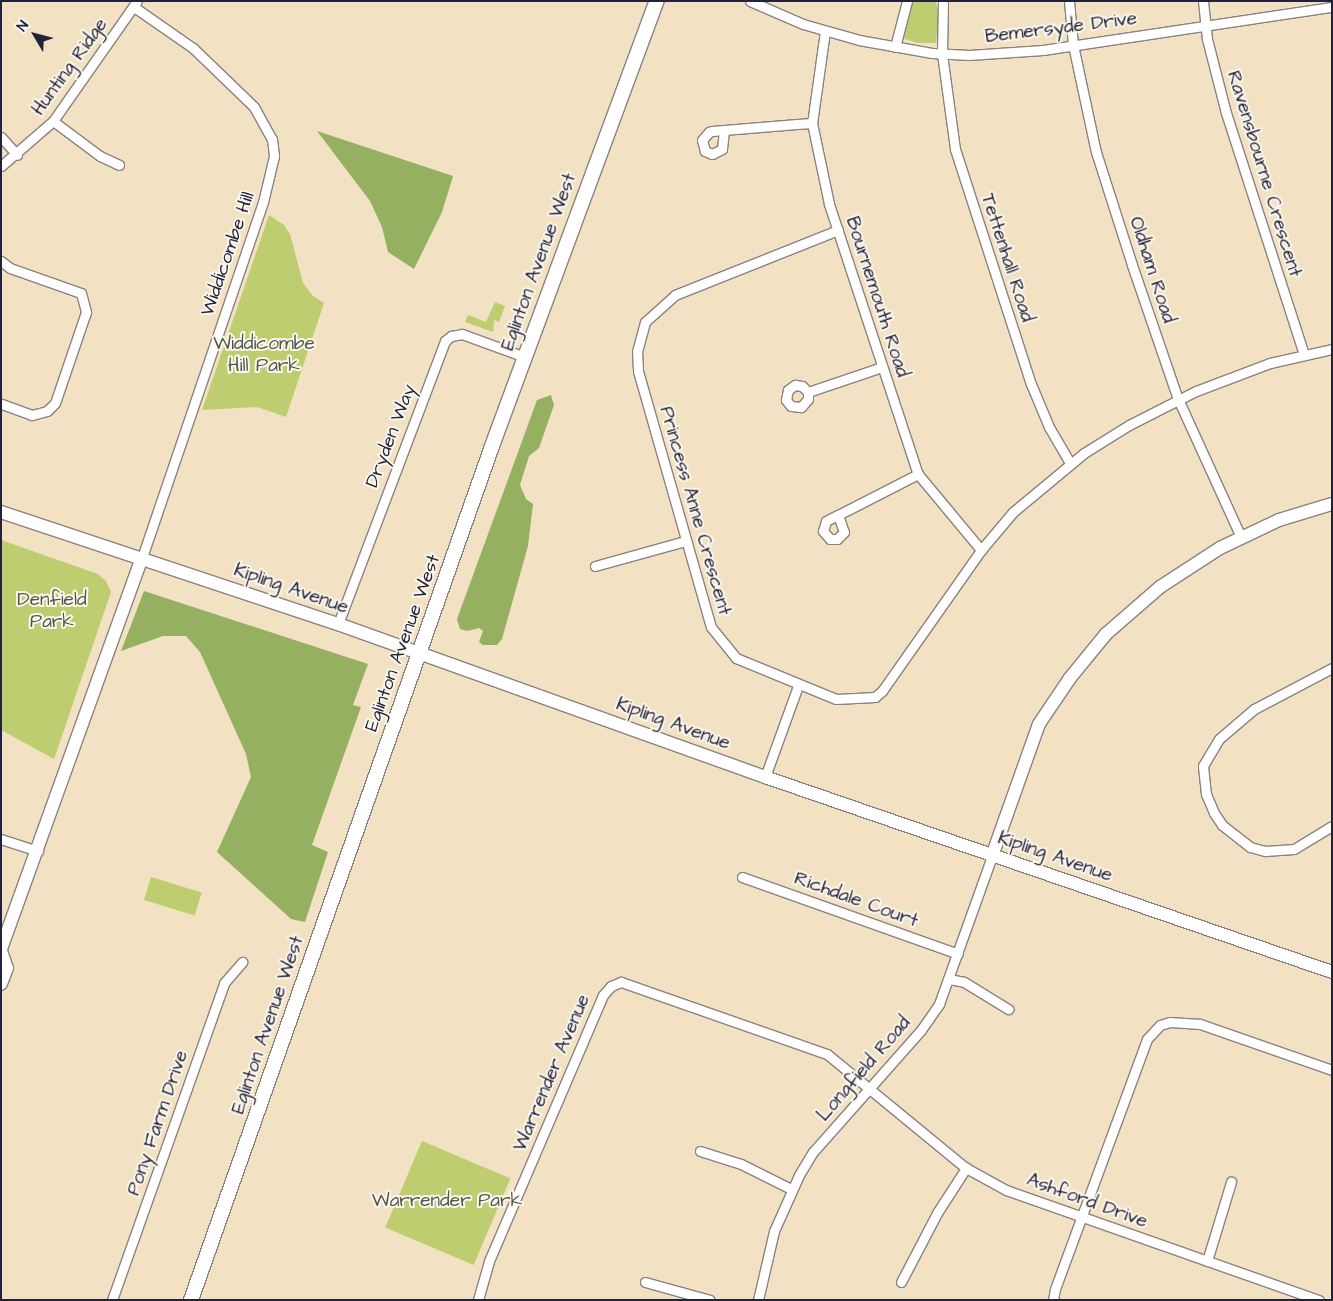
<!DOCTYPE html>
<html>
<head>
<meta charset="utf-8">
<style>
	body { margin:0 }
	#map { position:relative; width:1333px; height:1301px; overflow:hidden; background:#f2e1c3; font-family:"Architects Daughter",sans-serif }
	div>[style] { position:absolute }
	.green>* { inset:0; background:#becd6f; transform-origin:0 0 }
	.forest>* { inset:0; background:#96b062 }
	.roads { filter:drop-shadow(1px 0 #8a827f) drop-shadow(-1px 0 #8a827f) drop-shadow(0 1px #8a827f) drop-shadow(0 -1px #8a827f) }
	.street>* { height:9px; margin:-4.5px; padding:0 4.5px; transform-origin:4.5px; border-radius:4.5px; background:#fff }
	.secondary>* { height:12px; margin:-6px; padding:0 6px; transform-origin:6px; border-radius:6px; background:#fff }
	.primary>* { height:14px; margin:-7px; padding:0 7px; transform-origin:7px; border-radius:7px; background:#fff }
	span { translate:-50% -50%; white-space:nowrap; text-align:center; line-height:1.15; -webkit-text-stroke:4px #fbf7ec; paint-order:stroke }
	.street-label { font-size:19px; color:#22223b }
	.park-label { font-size:19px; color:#51554b }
	.frame { position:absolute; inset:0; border:2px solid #22223b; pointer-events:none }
	.north { position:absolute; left:10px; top:10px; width:50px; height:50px; -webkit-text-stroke:4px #fbf7ec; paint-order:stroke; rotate:307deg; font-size:14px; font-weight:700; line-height:20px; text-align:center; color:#22223b }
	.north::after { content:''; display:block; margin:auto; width:18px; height:22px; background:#22223b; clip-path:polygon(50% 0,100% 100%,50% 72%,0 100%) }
</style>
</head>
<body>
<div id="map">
	<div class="green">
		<div style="clip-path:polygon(910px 1px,936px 2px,939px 15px,936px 43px,917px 43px,902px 38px)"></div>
		<div style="clip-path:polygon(269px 215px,284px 225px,290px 234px,303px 283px,313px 296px,324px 303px,286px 417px,257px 407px,202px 410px)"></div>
		<div style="clip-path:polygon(495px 302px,505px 306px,499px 322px,494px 320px,493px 332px,465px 322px,468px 315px,486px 322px)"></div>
		<div style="clip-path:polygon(1px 540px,98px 574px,106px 581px,111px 592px,54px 759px,1px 730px)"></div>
		<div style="left:151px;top:877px;width:53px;height:24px;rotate:17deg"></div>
		<div style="left:422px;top:1141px;width:96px;height:94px;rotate:23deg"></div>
	</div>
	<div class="forest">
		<div style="clip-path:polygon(317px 131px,453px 176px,442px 212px,414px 269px,388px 252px,382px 227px,370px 201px)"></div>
		<div style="clip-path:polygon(551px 395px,554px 405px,539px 448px,529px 456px,520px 485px,526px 499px,533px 504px,528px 546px,502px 639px,497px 645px,483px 645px,479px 642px,483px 631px,479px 628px,467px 631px,460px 629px,457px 619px,537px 400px)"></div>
		<div style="clip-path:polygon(144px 591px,368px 664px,353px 705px,361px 707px,312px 845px,328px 852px,305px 922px,291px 919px,217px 852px,251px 777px,246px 754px,200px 652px,186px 636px,163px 636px,121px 651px)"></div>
	</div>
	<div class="roads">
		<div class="street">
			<div style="left:750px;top:1px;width:58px;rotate:23.5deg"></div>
			<div style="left:803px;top:24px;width:58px;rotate:15.9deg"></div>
			<div style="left:859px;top:40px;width:74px;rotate:10.1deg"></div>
			<div style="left:932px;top:53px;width:37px;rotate:3deg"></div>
			<div style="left:969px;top:55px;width:74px;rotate:-3.9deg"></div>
			<div style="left:1043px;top:50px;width:292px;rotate:-8.5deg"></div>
			<div style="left:943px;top:1px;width:53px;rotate:91.1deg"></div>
			<div style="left:942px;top:54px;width:96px;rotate:82.2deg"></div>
			<div style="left:955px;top:149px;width:247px;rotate:72.1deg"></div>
			<div style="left:1031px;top:384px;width:47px;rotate:67.3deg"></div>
			<div style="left:1049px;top:427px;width:42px;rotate:59.7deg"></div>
			<div style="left:1069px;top:1px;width:44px;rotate:84.8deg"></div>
			<div style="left:1073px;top:45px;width:109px;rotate:77.9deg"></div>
			<div style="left:1096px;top:152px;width:119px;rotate:72.3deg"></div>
			<div style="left:1132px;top:265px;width:142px;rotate:71.1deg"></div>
			<div style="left:1178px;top:399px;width:152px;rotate:65.5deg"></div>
			<div style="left:1203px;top:1px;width:38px;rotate:84deg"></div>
			<div style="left:1207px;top:39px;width:76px;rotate:75.6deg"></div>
			<div style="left:1226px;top:113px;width:253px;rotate:72.1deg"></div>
			<div style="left:134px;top:7px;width:72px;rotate:34.8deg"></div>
			<div style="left:193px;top:48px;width:85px;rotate:44deg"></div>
			<div style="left:254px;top:107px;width:37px;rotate:61deg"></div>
			<div style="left:272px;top:139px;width:17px;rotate:83deg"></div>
			<div style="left:274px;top:156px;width:47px;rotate:103.4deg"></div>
			<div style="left:263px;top:202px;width:378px;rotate:108.8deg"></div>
			<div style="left:825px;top:31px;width:93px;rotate:98deg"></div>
			<div style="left:812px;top:123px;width:83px;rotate:78.1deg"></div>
			<div style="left:829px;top:204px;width:284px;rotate:71.8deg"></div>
			<div style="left:918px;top:474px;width:99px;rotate:50.3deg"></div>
			<div style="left:895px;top:47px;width:48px;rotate:-75.4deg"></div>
			<div style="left:53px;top:121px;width:59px;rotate:36.7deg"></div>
			<div style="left:100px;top:156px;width:21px;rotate:25deg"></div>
			<div style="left:724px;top:130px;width:19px;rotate:96deg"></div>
			<div style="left:722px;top:149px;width:11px;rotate:153deg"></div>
			<div style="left:712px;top:154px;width:8px;rotate:-157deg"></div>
			<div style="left:705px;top:151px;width:11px;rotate:-105deg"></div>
			<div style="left:702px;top:140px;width:11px;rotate:-49deg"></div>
			<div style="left:709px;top:132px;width:3px;rotate:-18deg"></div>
			<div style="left:712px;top:131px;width:12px;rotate:-5deg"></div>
			<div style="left:724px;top:130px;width:73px;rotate:-4.7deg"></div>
			<div style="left:797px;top:124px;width:15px;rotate:-4deg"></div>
			<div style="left:1px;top:137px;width:24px;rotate:48deg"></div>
			<div style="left:1px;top:166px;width:69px;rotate:-40.9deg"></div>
			<div style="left:53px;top:121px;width:146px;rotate:-55deg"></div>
			<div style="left:838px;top:230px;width:175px;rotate:158.3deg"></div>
			<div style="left:675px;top:295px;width:40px;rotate:138deg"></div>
			<div style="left:645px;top:322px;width:30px;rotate:105deg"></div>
			<div style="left:637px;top:351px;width:20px;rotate:87deg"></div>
			<div style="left:638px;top:371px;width:266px;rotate:74.1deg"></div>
			<div style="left:711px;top:627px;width:40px;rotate:51deg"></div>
			<div style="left:736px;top:658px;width:108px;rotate:22.3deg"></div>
			<div style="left:836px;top:699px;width:39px;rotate:-3deg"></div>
			<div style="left:875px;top:697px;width:9px;rotate:-41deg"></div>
			<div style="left:882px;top:691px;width:172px;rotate:-54.9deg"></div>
			<div style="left:981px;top:550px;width:50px;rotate:-49.9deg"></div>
			<div style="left:1013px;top:512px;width:92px;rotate:-39.7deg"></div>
			<div style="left:1084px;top:453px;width:53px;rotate:-31.9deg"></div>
			<div style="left:1129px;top:425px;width:75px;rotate:-26.9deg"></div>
			<div style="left:1196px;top:391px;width:79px;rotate:-20.7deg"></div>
			<div style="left:1270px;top:363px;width:64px;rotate:-12.7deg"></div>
			<div style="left:1px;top:261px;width:11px;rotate:38deg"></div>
			<div style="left:10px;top:268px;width:75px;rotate:19.4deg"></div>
			<div style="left:81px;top:293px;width:20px;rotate:75deg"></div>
			<div style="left:86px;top:312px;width:96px;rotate:108.8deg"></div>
			<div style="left:55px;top:403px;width:11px;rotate:135deg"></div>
			<div style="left:47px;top:411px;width:16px;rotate:165deg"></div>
			<div style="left:32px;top:415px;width:33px;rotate:-160deg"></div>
			<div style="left:808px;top:392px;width:7px;rotate:90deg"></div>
			<div style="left:808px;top:399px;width:11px;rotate:131deg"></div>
			<div style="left:801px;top:407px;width:10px;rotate:-174deg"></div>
			<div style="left:791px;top:406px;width:8px;rotate:-130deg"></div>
			<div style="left:786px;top:400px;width:10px;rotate:-79deg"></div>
			<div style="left:788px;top:390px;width:9px;rotate:-36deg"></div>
			<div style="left:795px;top:385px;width:7px;rotate:8deg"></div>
			<div style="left:802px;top:386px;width:8px;rotate:45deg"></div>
			<div style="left:808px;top:392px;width:78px;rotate:-18.7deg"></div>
			<div style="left:838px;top:515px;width:18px;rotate:71deg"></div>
			<div style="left:844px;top:532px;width:10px;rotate:135deg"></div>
			<div style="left:837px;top:539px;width:7px;rotate:180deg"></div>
			<div style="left:830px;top:539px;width:11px;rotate:-131deg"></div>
			<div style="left:823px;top:531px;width:10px;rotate:-73deg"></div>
			<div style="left:826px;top:521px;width:13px;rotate:-27deg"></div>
			<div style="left:838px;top:515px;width:90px;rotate:-27.1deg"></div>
			<div style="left:595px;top:566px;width:93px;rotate:-15.5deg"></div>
			<div style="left:338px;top:624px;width:303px;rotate:-69.3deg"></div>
			<div style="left:445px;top:341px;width:8px;rotate:-40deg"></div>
			<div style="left:451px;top:336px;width:11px;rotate:-10deg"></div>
			<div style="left:462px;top:334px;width:67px;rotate:20.1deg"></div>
			<div style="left:1332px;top:668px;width:88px;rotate:152.3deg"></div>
			<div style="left:1254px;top:709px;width:46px;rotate:139.4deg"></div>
			<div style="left:1219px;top:739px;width:31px;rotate:121deg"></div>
			<div style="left:1203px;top:766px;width:28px;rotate:84deg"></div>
			<div style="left:1206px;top:794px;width:21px;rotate:67deg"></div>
			<div style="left:1214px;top:813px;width:14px;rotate:56deg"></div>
			<div style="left:1222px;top:825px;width:36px;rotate:38deg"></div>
			<div style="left:1250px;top:847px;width:16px;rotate:15deg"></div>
			<div style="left:1265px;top:851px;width:29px;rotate:-4deg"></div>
			<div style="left:1294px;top:849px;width:44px;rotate:-31.2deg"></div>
			<div style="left:765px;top:777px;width:97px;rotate:-70.1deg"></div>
			<div style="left:1px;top:839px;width:39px;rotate:18deg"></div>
			<div style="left:742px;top:877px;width:229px;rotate:19.6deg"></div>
			<div style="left:949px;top:979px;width:15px;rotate:11deg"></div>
			<div style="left:964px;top:982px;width:52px;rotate:31.5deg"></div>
			<div style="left:700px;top:1151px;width:43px;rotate:17.6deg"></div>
			<div style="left:741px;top:1164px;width:56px;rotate:26.6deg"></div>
			<div style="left:1207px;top:1261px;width:83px;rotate:-73.1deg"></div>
			<div style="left:645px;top:1282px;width:67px;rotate:15.5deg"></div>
			<div style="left:901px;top:1282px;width:78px;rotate:-62.4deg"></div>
			<div style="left:937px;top:1213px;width:54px;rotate:-57.2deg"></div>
			<div style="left:112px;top:1300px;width:336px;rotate:-70.5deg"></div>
			<div style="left:224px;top:983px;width:28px;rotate:-49deg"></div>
			<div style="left:478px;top:1300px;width:41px;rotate:-74.2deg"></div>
			<div style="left:489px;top:1261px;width:289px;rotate:-66.8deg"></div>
			<div style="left:603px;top:995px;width:12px;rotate:-48deg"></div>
			<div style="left:611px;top:986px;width:11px;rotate:-22deg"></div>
			<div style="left:621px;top:982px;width:218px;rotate:19.3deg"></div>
			<div style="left:827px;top:1054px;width:180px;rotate:39.4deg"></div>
			<div style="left:966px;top:1168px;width:46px;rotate:28.8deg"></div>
			<div style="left:1006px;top:1190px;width:332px;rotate:19.4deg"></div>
			<div style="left:758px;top:1300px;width:71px;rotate:-76.9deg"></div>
			<div style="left:774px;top:1231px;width:61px;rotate:-65.9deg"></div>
			<div style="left:799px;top:1175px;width:27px;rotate:-59deg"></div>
			<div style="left:813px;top:1152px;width:163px;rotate:-48.5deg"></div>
			<div style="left:921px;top:1030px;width:32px;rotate:-55deg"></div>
			<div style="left:939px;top:1004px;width:157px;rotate:-70.3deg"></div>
			<div style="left:1053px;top:1300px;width:11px;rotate:-80deg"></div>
			<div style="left:1055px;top:1289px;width:266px;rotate:-69.8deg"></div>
			<div style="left:1147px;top:1039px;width:19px;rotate:-47deg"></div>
			<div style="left:1160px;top:1025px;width:10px;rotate:-17deg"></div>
			<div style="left:1170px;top:1022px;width:30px;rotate:4deg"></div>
			<div style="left:1200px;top:1024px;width:140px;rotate:19.2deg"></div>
		</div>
		<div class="secondary">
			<div style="left:1px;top:512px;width:355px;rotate:18.4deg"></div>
			<div style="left:338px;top:624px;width:454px;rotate:19.7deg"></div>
			<div style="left:765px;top:777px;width:600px;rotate:18.98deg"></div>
			<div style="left:992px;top:856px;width:140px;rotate:-70.4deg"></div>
			<div style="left:1039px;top:724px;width:55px;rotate:-56deg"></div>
			<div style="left:1070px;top:678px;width:57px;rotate:-50.7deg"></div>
			<div style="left:1106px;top:634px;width:72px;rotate:-41deg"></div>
			<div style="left:1160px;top:587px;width:72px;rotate:-33deg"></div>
			<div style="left:1220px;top:548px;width:65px;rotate:-25.4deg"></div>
			<div style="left:1279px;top:520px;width:55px;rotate:-16.8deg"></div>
			<div style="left:1px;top:949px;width:413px;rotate:-70.2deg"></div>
			<div style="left:1px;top:951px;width:18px;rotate:71deg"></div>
			<div style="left:7px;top:968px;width:17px;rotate:111deg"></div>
		</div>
		<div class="primary">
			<div style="left:191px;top:1300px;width:905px;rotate:-70.58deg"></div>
			<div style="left:492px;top:446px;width:475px;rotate:-69.7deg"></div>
		</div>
	</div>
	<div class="street-label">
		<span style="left:1061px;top:28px;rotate:-7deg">Bemersyde Drive</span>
		<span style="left:70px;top:67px;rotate:-54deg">Hunting Ridge</span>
		<span style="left:1264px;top:174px;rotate:73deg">Ravensbourne Crescent</span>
		<span style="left:228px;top:254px;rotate:-71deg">Widdicombe Hill</span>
		<span style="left:1007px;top:258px;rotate:72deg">Tettenhall Road</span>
		<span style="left:539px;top:262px;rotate:-70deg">Eglinton Avenue West</span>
		<span style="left:1152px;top:270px;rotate:72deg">Oldham Road</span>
		<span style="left:877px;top:297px;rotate:72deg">Bournemouth Road</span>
		<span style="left:391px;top:436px;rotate:-69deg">Dryden Way</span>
		<span style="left:695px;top:511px;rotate:74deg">Princess Anne Crescent</span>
		<span style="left:291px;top:589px;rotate:19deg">Kipling Avenue</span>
		<span style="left:403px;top:643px;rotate:-70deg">Eglinton Avenue West</span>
		<span style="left:673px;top:724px;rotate:20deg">Kipling Avenue</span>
		<span style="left:1055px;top:857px;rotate:19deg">Kipling Avenue</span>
		<span style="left:856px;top:900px;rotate:20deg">Richdale Court</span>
		<span style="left:268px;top:1025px;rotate:-71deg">Eglinton Avenue West</span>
		<span style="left:864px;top:1069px;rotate:-49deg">Longfield Road</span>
		<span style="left:552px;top:1073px;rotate:-67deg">Warrender Avenue</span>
		<span style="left:158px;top:1123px;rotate:-71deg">Pony Farm Drive</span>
		<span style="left:1087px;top:1201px;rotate:20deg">Ashford Drive</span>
	</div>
	<div class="park-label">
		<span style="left:264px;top:355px">Widdicombe<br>Hill Park</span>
		<span style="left:52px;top:611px">Denfield<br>Park</span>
		<span style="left:447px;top:1201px">Warrender Park</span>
	</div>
	<div class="frame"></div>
	<div class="north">N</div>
</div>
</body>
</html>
